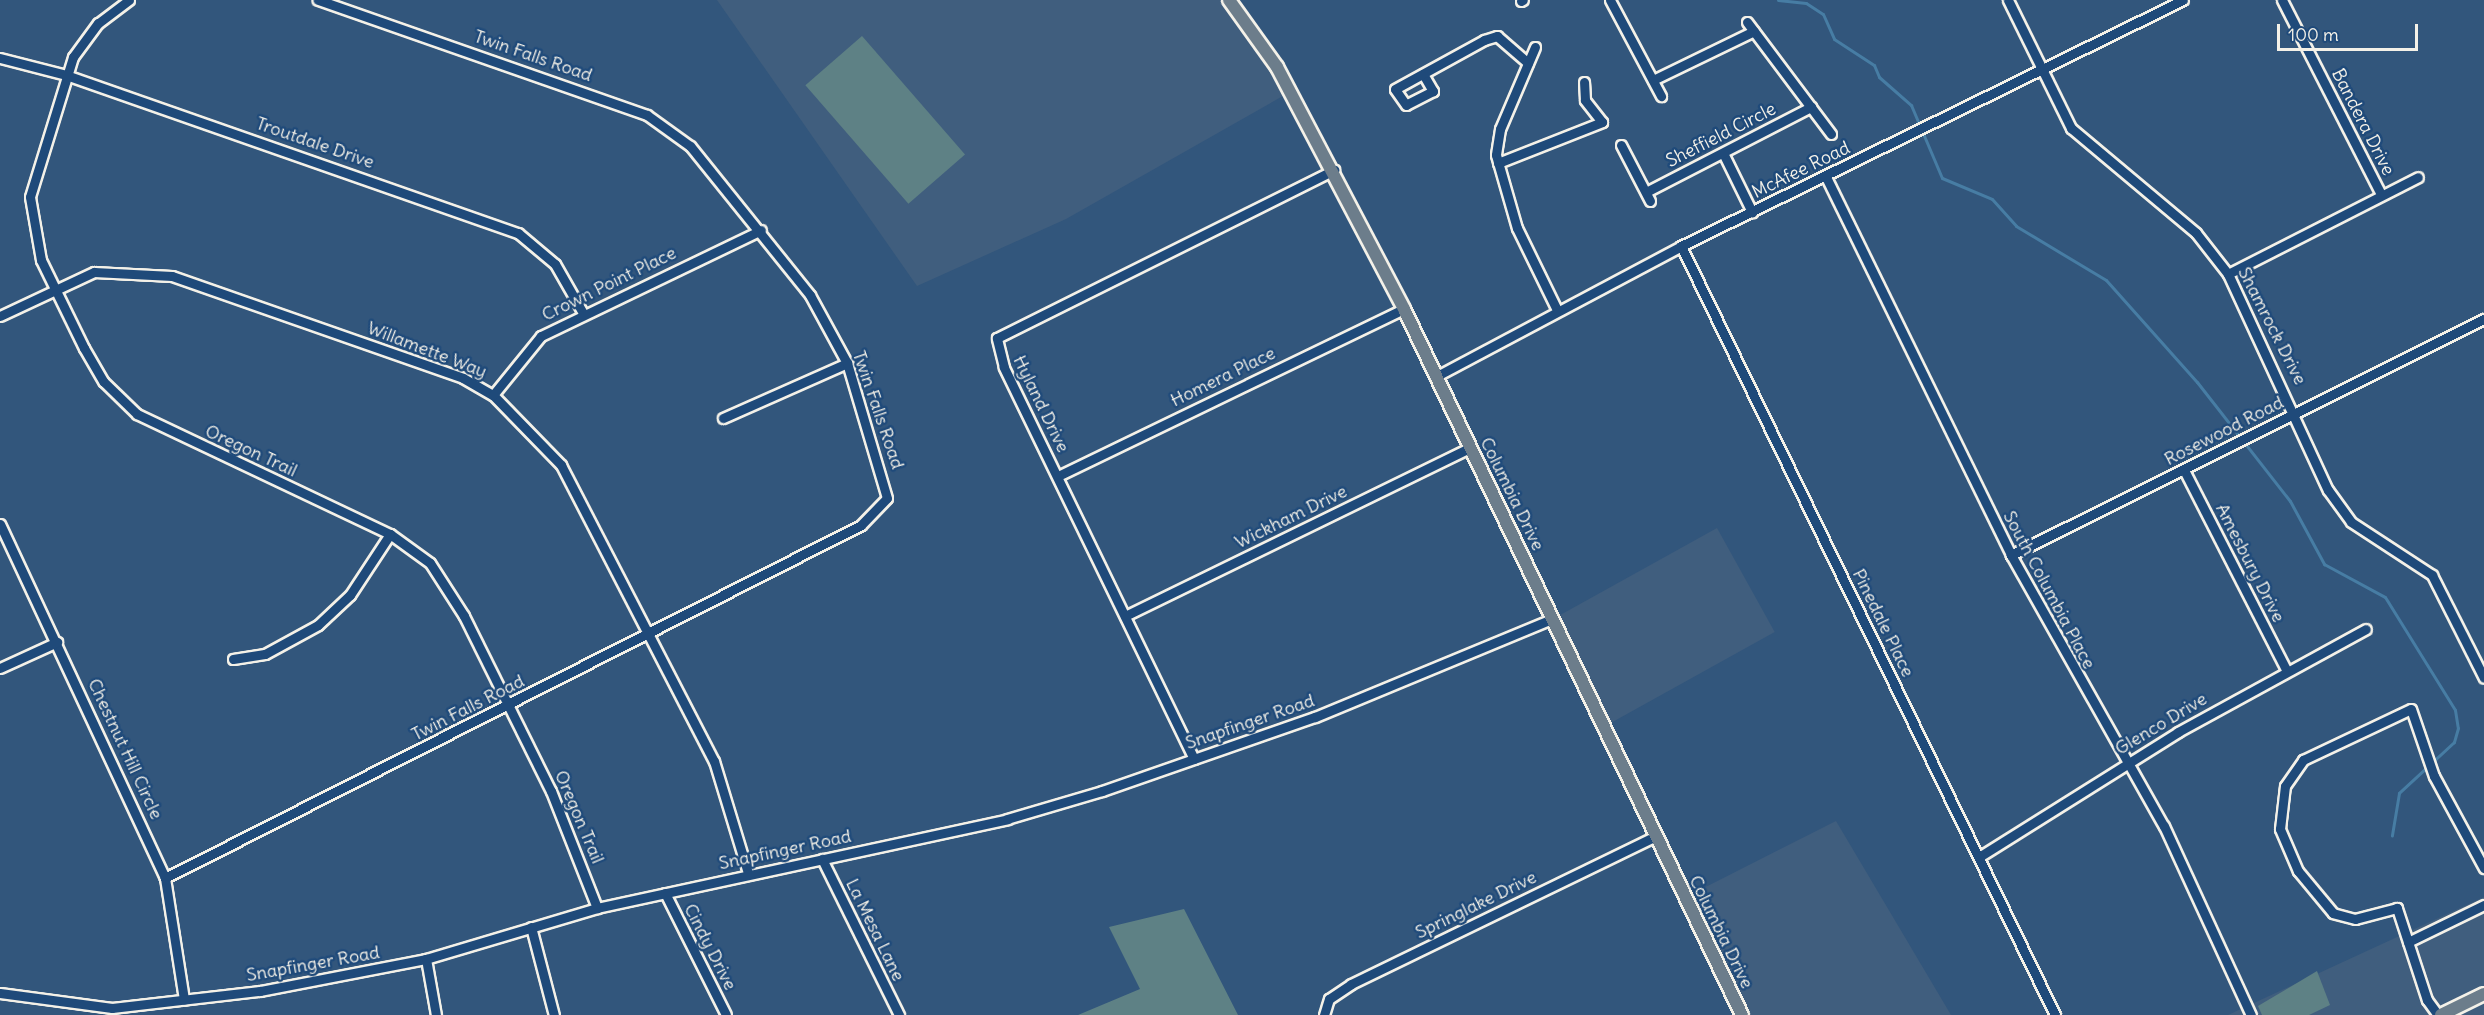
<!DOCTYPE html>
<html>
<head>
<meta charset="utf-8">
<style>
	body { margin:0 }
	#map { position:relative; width:2484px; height:1015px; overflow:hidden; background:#32567c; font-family:Delius,sans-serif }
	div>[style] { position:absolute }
	.built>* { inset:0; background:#405e7e; transform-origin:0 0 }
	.green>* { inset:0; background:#5e8185; transform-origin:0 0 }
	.stream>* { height:3px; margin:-1.5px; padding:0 1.5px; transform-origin:1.5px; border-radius:1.5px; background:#477da4 }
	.roads { filter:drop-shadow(2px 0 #f4f1e8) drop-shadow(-2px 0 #f4f1e8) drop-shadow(0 2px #f4f1e8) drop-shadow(0 -2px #f4f1e8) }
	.minor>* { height:9px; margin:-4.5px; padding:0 4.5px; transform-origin:4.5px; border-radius:4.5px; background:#1f4a7a }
	.major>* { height:12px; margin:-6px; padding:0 6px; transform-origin:6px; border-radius:6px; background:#6c7d8b }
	span { translate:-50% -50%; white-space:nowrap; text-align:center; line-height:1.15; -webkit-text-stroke:5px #1f4a7a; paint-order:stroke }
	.street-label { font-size:18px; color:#f4f1e8 }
	.scale { position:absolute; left:2277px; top:24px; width:141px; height:27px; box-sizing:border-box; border:3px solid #f4f1e8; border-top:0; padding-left:8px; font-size:18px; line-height:21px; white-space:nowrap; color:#f4f1e8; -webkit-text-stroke:4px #1f4a7a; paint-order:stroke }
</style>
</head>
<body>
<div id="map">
	<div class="built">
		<div style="clip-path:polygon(717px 0,1231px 0,1290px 92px,1066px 219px,917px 286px)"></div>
		<div style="left:1717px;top:528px;width:119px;height:188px;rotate:61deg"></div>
		<div style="clip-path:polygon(1836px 821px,1951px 1015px,1739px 1015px,1680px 900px)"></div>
		<div style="clip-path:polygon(2484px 897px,2484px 1015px,2228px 1015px)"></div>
	</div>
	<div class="green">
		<div style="left:862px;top:36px;width:157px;height:75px;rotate:49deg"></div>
		<div style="clip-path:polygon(1184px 909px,1238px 1015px,1078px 1015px,1140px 989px,1109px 927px)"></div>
		<div style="clip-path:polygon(2317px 971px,2330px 1005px,2309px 1015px,2262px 1015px,2258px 1006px)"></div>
	</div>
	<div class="stream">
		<div style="left:1778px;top:0;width:28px;rotate:6deg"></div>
		<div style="left:1806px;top:3px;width:20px;rotate:33deg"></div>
		<div style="left:1823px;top:14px;width:27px;rotate:66deg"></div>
		<div style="left:1834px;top:39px;width:48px;rotate:33deg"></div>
		<div style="left:1874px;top:65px;width:13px;rotate:67deg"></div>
		<div style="left:1879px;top:77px;width:43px;rotate:41.2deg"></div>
		<div style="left:1911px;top:105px;width:79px;rotate:67deg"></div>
		<div style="left:1942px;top:178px;width:54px;rotate:22.8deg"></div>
		<div style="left:1992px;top:199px;width:36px;rotate:48deg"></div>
		<div style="left:2016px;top:226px;width:105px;rotate:31deg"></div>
		<div style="left:2106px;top:280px;width:137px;rotate:48.3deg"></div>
		<div style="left:2197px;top:382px;width:151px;rotate:52deg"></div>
		<div style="left:2290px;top:501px;width:72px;rotate:61.6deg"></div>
		<div style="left:2324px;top:564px;width:69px;rotate:28.4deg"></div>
		<div style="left:2385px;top:597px;width:133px;rotate:58.2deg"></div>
		<div style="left:2455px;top:710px;width:18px;rotate:81deg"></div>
		<div style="left:2458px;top:728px;width:15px;rotate:106deg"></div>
		<div style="left:2454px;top:742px;width:75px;rotate:137.2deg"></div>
		<div style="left:2399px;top:793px;width:43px;rotate:99.5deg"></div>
	</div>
	<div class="roads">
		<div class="minor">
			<div style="left:129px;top:0;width:39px;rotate:143deg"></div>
			<div style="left:98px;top:23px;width:42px;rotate:126.3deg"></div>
			<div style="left:73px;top:57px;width:146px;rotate:107.1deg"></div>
			<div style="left:30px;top:197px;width:64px;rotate:80.1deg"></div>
			<div style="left:41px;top:260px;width:98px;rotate:64deg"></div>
			<div style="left:84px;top:348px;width:39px;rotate:60deg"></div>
			<div style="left:104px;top:382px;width:46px;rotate:44.1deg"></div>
			<div style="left:137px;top:414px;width:280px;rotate:25.4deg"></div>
			<div style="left:390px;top:534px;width:49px;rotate:35.9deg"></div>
			<div style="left:430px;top:563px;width:63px;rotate:57.3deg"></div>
			<div style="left:464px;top:616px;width:195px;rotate:63.6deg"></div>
			<div style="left:551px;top:791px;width:126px;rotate:68.5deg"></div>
			<div style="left:1610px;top:0;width:109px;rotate:62deg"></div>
			<div style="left:2008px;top:0;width:143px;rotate:63.8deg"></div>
			<div style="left:2071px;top:128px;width:163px;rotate:40deg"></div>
			<div style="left:2196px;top:233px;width:52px;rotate:52deg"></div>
			<div style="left:2228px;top:274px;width:238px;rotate:65.2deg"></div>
			<div style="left:2328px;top:490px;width:39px;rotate:54deg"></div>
			<div style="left:2351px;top:522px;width:97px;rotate:33.2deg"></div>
			<div style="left:2432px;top:575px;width:115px;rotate:63.2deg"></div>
			<div style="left:2282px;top:0;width:218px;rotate:63deg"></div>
			<div style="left:1521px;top:1px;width:2px;rotate:-27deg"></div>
			<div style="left:1747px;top:22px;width:140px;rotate:53.1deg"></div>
			<div style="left:1535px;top:47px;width:89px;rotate:113.1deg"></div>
			<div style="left:1500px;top:129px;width:26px;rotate:99deg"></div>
			<div style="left:1496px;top:155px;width:76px;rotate:74deg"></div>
			<div style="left:1517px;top:228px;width:91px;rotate:64deg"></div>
			<div style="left:0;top:58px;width:68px;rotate:14.4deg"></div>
			<div style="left:66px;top:75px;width:479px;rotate:19.3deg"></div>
			<div style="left:518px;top:233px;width:48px;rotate:40deg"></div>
			<div style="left:555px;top:264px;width:56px;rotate:60.3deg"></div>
			<div style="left:1423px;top:74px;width:20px;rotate:60deg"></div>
			<div style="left:1433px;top:91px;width:30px;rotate:153deg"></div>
			<div style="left:1406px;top:105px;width:19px;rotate:-125deg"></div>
			<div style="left:1395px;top:89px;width:102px;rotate:-28.8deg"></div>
			<div style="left:1484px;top:40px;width:14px;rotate:-17deg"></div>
			<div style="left:1497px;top:36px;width:41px;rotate:41.1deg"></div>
			<div style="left:1653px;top:80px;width:112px;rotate:-25.9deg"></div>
			<div style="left:1621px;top:145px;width:63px;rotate:62.6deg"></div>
			<div style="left:1724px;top:155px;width:64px;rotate:63.8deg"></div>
			<div style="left:1498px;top:163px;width:112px;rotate:-21.5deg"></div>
			<div style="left:1602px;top:122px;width:28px;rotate:-128deg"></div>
			<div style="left:1585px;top:100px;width:18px;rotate:-93deg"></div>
			<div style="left:1826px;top:177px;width:421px;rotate:63.9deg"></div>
			<div style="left:2011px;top:555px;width:311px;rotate:60.6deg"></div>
			<div style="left:2164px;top:826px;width:208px;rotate:65.3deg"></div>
			<div style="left:1646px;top:192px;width:186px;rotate:-27.3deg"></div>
			<div style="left:1681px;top:246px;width:855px;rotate:64.06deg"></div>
			<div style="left:2228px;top:274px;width:213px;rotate:-27deg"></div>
			<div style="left:0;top:316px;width:104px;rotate:-25.1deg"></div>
			<div style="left:94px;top:272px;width:78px;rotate:2.9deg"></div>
			<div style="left:172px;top:276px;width:308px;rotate:19.3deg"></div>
			<div style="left:463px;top:378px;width:34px;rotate:30deg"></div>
			<div style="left:493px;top:395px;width:98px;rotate:45.8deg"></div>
			<div style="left:561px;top:465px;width:333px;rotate:62.7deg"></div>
			<div style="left:714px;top:761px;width:117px;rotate:73.1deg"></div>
			<div style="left:1435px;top:377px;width:279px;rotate:-28deg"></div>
			<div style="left:1681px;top:246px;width:559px;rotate:-26.11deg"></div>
			<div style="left:493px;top:395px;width:76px;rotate:-50.9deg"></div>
			<div style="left:541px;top:336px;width:244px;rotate:-25.7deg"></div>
			<div style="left:723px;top:418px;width:136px;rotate:-23.9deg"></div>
			<div style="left:2184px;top:470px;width:226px;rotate:62.9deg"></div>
			<div style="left:1058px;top:476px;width:384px;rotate:-25.8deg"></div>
			<div style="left:0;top:524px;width:391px;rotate:65deg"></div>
			<div style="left:165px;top:878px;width:123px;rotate:81.1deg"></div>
			<div style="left:2011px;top:555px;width:529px;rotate:-26.52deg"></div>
			<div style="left:1125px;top:616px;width:384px;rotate:-26deg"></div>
			<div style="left:233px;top:659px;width:32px;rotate:-9deg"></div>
			<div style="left:265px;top:654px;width:60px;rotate:-28.7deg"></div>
			<div style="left:318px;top:625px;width:44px;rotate:-43.2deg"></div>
			<div style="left:350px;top:595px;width:73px;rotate:-56.7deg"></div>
			<div style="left:0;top:668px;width:63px;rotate:-24.5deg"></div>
			<div style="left:1194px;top:759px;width:436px;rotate:-115.9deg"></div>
			<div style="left:1004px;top:367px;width:30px;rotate:-104deg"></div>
			<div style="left:997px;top:338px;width:377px;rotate:-26.5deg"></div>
			<div style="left:1979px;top:857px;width:235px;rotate:-32.1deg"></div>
			<div style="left:2178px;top:732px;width:214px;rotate:-28.7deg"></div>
			<div style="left:822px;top:859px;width:174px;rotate:63.7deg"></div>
			<div style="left:165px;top:878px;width:780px;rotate:-26.89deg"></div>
			<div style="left:861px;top:525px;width:37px;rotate:-46deg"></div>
			<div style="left:887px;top:498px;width:141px;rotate:-106.5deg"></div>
			<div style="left:847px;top:363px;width:77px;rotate:-118.6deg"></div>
			<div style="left:810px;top:295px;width:191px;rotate:-128.8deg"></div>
			<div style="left:690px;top:146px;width:53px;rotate:-144.2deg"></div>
			<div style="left:647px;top:115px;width:349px;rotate:-160.7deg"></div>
			<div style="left:665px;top:893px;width:136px;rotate:63.4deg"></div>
			<div style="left:531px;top:927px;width:91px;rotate:75.4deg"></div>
			<div style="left:2408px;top:942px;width:85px;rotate:-26deg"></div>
			<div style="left:426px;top:959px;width:57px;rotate:79.9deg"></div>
			<div style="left:0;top:993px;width:113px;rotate:7.6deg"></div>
			<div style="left:112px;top:1008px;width:149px;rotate:-6.6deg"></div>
			<div style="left:260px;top:991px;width:169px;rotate:-10.9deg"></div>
			<div style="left:426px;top:959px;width:178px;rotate:-16.6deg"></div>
			<div style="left:597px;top:908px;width:420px;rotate:-12.2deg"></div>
			<div style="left:1007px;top:819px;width:99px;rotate:-16.4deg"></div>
			<div style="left:1102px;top:791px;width:225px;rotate:-19.2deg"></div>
			<div style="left:1315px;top:717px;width:256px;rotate:-22.5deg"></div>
			<div style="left:1324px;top:1015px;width:17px;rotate:-73deg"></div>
			<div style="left:1329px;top:999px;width:27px;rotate:-34deg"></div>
			<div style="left:1351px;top:984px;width:337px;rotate:-25.9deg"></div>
			<div style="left:2438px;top:1015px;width:19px;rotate:-126deg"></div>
			<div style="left:2427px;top:1000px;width:97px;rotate:-108.1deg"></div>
			<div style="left:2397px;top:908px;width:43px;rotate:165.3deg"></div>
			<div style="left:2355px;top:919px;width:23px;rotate:-165deg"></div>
			<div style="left:2333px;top:913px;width:55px;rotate:-129.8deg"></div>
			<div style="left:2298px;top:871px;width:46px;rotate:-113.2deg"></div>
			<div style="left:2280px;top:829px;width:43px;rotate:-83.4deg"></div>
			<div style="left:2285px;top:786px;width:32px;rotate:-55deg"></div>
			<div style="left:2303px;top:760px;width:119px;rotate:-25.3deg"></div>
			<div style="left:2411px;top:709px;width:71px;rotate:71.1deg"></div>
			<div style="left:2434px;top:776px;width:105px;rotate:61.5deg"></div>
		</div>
		<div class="major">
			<div style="left:1229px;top:0;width:82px;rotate:54.4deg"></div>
			<div style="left:1277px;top:67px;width:273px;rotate:62.3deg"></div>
			<div style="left:1404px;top:309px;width:783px;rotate:64.42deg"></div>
			<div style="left:2441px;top:1015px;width:48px;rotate:-26deg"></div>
		</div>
	</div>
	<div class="street-label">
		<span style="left:533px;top:56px;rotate:19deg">Twin Falls Road</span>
		<span style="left:2363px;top:122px;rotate:63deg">Bandera Drive</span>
		<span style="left:1721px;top:135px;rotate:-27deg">Sheffield Circle</span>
		<span style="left:315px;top:143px;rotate:19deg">Troutdale Drive</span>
		<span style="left:1801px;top:170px;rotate:-26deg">McAfee Road</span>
		<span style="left:609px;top:284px;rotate:-26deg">Crown Point Place</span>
		<span style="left:2272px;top:326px;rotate:63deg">Shamrock Drive</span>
		<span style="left:427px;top:350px;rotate:21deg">Willamette Way</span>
		<span style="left:1223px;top:377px;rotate:-26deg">Homera Place</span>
		<span style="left:1041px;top:404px;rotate:64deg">Hyland Drive</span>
		<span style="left:878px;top:410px;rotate:71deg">Twin Falls Road</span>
		<span style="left:2224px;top:431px;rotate:-27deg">Rosewood Road</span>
		<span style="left:251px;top:451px;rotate:25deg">Oregon Trail</span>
		<span style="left:1512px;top:494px;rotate:64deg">Columbia Drive</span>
		<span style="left:1291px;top:517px;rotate:-26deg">Wickham Drive</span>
		<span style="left:2250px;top:563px;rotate:63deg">Amesbury Drive</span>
		<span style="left:2049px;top:590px;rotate:62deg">South Columbia Place</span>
		<span style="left:1883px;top:623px;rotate:64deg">Pinedale Place</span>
		<span style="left:468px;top:708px;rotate:-27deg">Twin Falls Road</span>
		<span style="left:1250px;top:722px;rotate:-19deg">Snapfinger Road</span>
		<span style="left:2161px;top:724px;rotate:-31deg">Glenco Drive</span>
		<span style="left:125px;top:749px;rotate:65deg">Chestnut Hill Circle</span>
		<span style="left:579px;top:817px;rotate:67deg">Oregon Trail</span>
		<span style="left:785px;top:850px;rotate:-12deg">Snapfinger Road</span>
		<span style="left:1476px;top:905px;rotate:-26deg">Springlake Drive</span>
		<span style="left:875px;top:930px;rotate:64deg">La Mesa Lane</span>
		<span style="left:1721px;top:932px;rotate:64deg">Columbia Drive</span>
		<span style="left:710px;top:947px;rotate:63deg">Cindy Drive</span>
		<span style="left:313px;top:964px;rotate:-10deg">Snapfinger Road</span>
	</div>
	<div class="scale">100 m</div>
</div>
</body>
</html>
